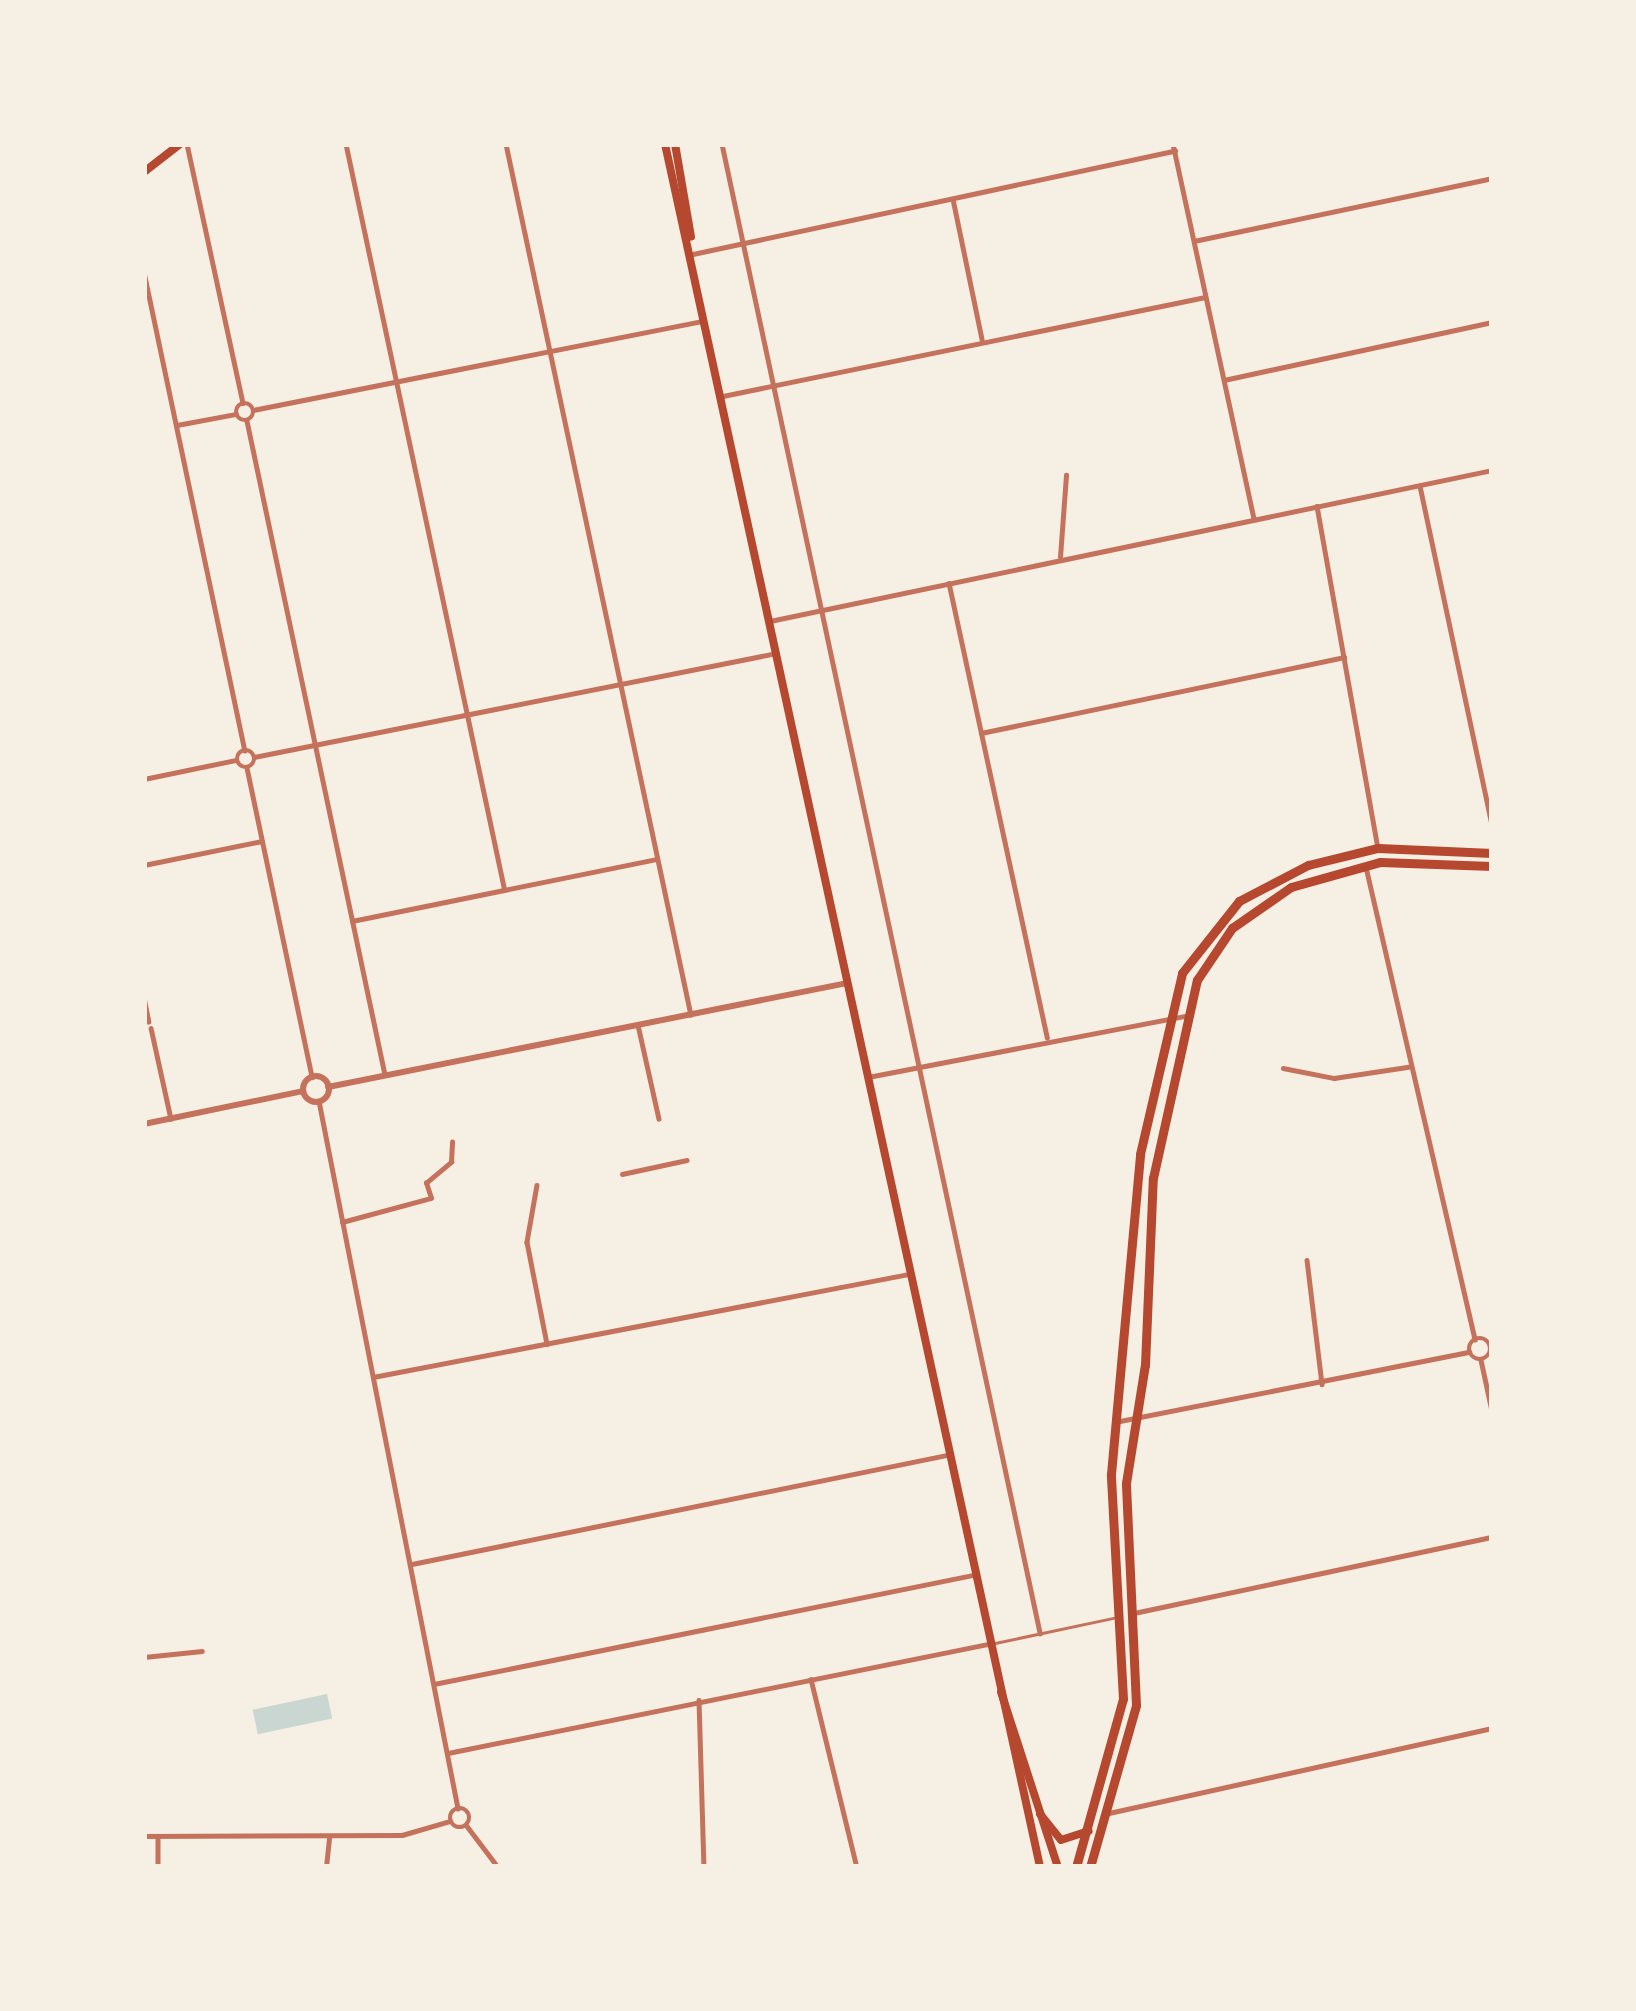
<!DOCTYPE html>
<html>
<head>
<meta charset="utf-8">
<style>
	body { margin:0 }
	#map { position:relative; width:1636px; height:2011px; overflow:hidden; background:#f6efe4; font-family:"Public Sans",sans-serif }
	div>[style] { position:absolute }
	.water>* { inset:0; background:#c9d6d2; transform-origin:0 0 }
	.service>* { height:3px; margin:-1.5px; padding:0 1.5px; transform-origin:1.5px; border-radius:1.5px; background:#c5725c }
	.minor>* { height:4.5px; margin:-2.25px; padding:0 2.25px; transform-origin:2.25px; border-radius:2.25px; background:#c5725c }
	.minor>.ring { margin:-2.25px; padding:0; box-sizing:content-box; background:none; border:4.5px solid #c5725c; border-radius:50% }
	.tertiary>* { height:6px; margin:-3px; padding:0 3px; transform-origin:3px; border-radius:3px; background:#c5725c }
	.tertiary>.ring { margin:-3px; padding:0; box-sizing:content-box; background:none; border:6px solid #c5725c; border-radius:50% }
	.primary>* { height:8px; margin:-4px; padding:0 4px; transform-origin:4px; border-radius:4px; background:#b5482f }
	.trunk>* { height:9px; margin:-4.5px; padding:0 4.5px; transform-origin:4.5px; border-radius:4.5px; background:#b5482f }
	span { translate:-50% -50%; white-space:nowrap; text-align:center; line-height:1.15; -webkit-text-stroke:9px #f6efe4; paint-order:stroke }
	.frame { position:absolute; inset:0; border:147px solid #f6efe4; pointer-events:none }
</style>
</head>
<body>
<div id="map">
	<div class="water">
		<div style="left:327px;top:1694px;width:25px;height:76px;rotate:78deg"></div>
	</div>
	<div class="service">
		<div style="left:995px;top:1643px;width:121px;rotate:-12deg"></div>
	</div>
	<div class="minor">
		<div style="left:187px;top:144px;width:265px;rotate:77.8deg"></div>
		<div style="left:346px;top:144px;width:760px;rotate:77.99deg"></div>
		<div style="left:506px;top:144px;width:890px;rotate:78.01deg"></div>
		<div style="left:722px;top:144px;width:1523px;rotate:77.94deg"></div>
		<div style="left:1173px;top:144px;width:384px;rotate:77.8deg"></div>
		<div style="left:953px;top:199px;width:143px;rotate:78.3deg"></div>
		<div style="left:1194px;top:241px;width:305px;rotate:-11.9deg"></div>
		<div style="left:693px;top:254px;width:493px;rotate:-12.1deg"></div>
		<div style="left:144px;top:272px;width:489px;rotate:78.1deg"></div>
		<div style="left:1224px;top:380px;width:274px;rotate:-12.2deg"></div>
		<div style="left:723px;top:396px;width:492px;rotate:-11.6deg"></div>
		<div class="ring" style="left:236px;top:403px;width:13.5px;height:13.5px"></div>
		<div style="left:253px;top:410px;width:457px;rotate:-11.2deg"></div>
		<div style="left:247px;top:421px;width:668px;rotate:78.08deg"></div>
		<div style="left:177px;top:425px;width:60px;rotate:-10.6deg"></div>
		<div style="left:1420px;top:486px;width:348px;rotate:78deg"></div>
		<div style="left:1317px;top:506px;width:347px;rotate:79.9deg"></div>
		<div style="left:1060px;top:557px;width:82px;rotate:-85.8deg"></div>
		<div style="left:949px;top:583px;width:465px;rotate:77.8deg"></div>
		<div style="left:770px;top:621px;width:738px;rotate:-11.81deg"></div>
		<div style="left:981px;top:733px;width:371px;rotate:-11.8deg"></div>
		<div class="ring" style="left:237px;top:750px;width:13.5px;height:13.5px"></div>
		<div style="left:254px;top:757px;width:533px;rotate:-11.25deg"></div>
		<div style="left:247px;top:768px;width:316px;rotate:78.1deg"></div>
		<div style="left:144px;top:779px;width:94px;rotate:-11.7deg"></div>
		<div style="left:144px;top:865px;width:120px;rotate:-11.5deg"></div>
		<div style="left:1366px;top:867px;width:485px;rotate:77deg"></div>
		<div style="left:352px;top:921px;width:310px;rotate:-11.5deg"></div>
		<div style="left:144px;top:997px;width:25px;rotate:79deg"></div>
		<div style="left:638px;top:1025px;width:96px;rotate:77.4deg"></div>
		<div style="left:151px;top:1028px;width:93px;rotate:77.6deg"></div>
		<div style="left:1283px;top:1068px;width:52px;rotate:11.1deg"></div>
		<div style="left:1334px;top:1078px;width:75px;rotate:-8.5deg"></div>
		<div style="left:868px;top:1077px;width:324px;rotate:-10.9deg"></div>
		<div style="left:319px;top:1101px;width:721px;rotate:78.88deg"></div>
		<div style="left:622px;top:1174px;width:66px;rotate:-12.2deg"></div>
		<div style="left:537px;top:1185px;width:58px;rotate:100deg"></div>
		<div style="left:527px;top:1242px;width:104px;rotate:78.9deg"></div>
		<div style="left:342px;top:1222px;width:92px;rotate:-15.1deg"></div>
		<div style="left:431px;top:1198px;width:16px;rotate:-108deg"></div>
		<div style="left:426px;top:1183px;width:33px;rotate:-40deg"></div>
		<div style="left:451px;top:1162px;width:20px;rotate:-87deg"></div>
		<div style="left:1307px;top:1260px;width:125px;rotate:83.1deg"></div>
		<div class="ring" style="left:1469px;top:1338px;width:17.5px;height:17.5px"></div>
		<div style="left:1481px;top:1360px;width:52px;rotate:77.8deg"></div>
		<div style="left:373px;top:1377px;width:546px;rotate:-10.88deg"></div>
		<div style="left:1120px;top:1421px;width:356px;rotate:-11.2deg"></div>
		<div style="left:412px;top:1564px;width:546px;rotate:-11.52deg"></div>
		<div style="left:1134px;top:1613px;width:366px;rotate:-12deg"></div>
		<div style="left:144px;top:1657px;width:58px;rotate:-5.9deg"></div>
		<div style="left:811px;top:1679px;width:194px;rotate:76.3deg"></div>
		<div style="left:434px;top:1684px;width:550px;rotate:-11.43deg"></div>
		<div style="left:699px;top:1700px;width:167px;rotate:88.3deg"></div>
		<div style="left:448px;top:1753px;width:551px;rotate:-11.41deg"></div>
		<div class="ring" style="left:450px;top:1808px;width:15.5px;height:15.5px"></div>
		<div style="left:1109px;top:1813px;width:392px;rotate:-12.5deg"></div>
		<div style="left:467px;top:1826px;width:51px;rotate:52.9deg"></div>
		<div style="left:144px;top:1836px;width:258px;rotate:-0.2deg"></div>
		<div style="left:402px;top:1835px;width:50px;rotate:-16.3deg"></div>
		<div style="left:158px;top:1836px;width:31px;rotate:90deg"></div>
		<div style="left:326px;top:1867px;width:30px;rotate:-84deg"></div>
	</div>
	<div class="tertiary">
		<div class="ring" style="left:303px;top:1076px;width:20px;height:20px"></div>
		<div style="left:328px;top:1087px;width:529px;rotate:-11.33deg"></div>
		<div style="left:144px;top:1124px;width:162px;rotate:-11.7deg"></div>
	</div>
	<div class="primary">
		<div style="left:665px;top:144px;width:1763px;rotate:77.72deg"></div>
		<div style="left:675px;top:144px;width:94px;rotate:80.2deg"></div>
		<div style="left:144px;top:172px;width:46px;rotate:-37.9deg"></div>
		<div style="left:1001px;top:1692px;width:184px;rotate:72deg"></div>
		<div style="left:1040px;top:1814px;width:33px;rotate:51deg"></div>
		<div style="left:1061px;top:1840px;width:29px;rotate:-18deg"></div>
	</div>
	<div class="trunk">
		<div style="left:1076px;top:1867px;width:174px;rotate:-74.4deg"></div>
		<div style="left:1123px;top:1699px;width:225px;rotate:-93.1deg"></div>
		<div style="left:1111px;top:1474px;width:321px;rotate:-84.8deg"></div>
		<div style="left:1140px;top:1154px;width:186px;rotate:-76.9deg"></div>
		<div style="left:1182px;top:973px;width:92px;rotate:-51.6deg"></div>
		<div style="left:1239px;top:901px;width:78px;rotate:-27.6deg"></div>
		<div style="left:1308px;top:865px;width:72px;rotate:-13.7deg"></div>
		<div style="left:1378px;top:848px;width:114px;rotate:2.5deg"></div>
		<div style="left:1090px;top:1867px;width:168px;rotate:-74.1deg"></div>
		<div style="left:1136px;top:1705px;width:222px;rotate:-92.6deg"></div>
		<div style="left:1126px;top:1483px;width:120px;rotate:-80.9deg"></div>
		<div style="left:1145px;top:1365px;width:187px;rotate:-87.6deg"></div>
		<div style="left:1153px;top:1178px;width:203px;rotate:-77.5deg"></div>
		<div style="left:1197px;top:980px;width:63px;rotate:-56.1deg"></div>
		<div style="left:1232px;top:928px;width:72px;rotate:-34.8deg"></div>
		<div style="left:1291px;top:887px;width:92px;rotate:-15.7deg"></div>
		<div style="left:1380px;top:862px;width:112px;rotate:2deg"></div>
	</div>
	<div class="frame"></div>
</div>
</body>
</html>
